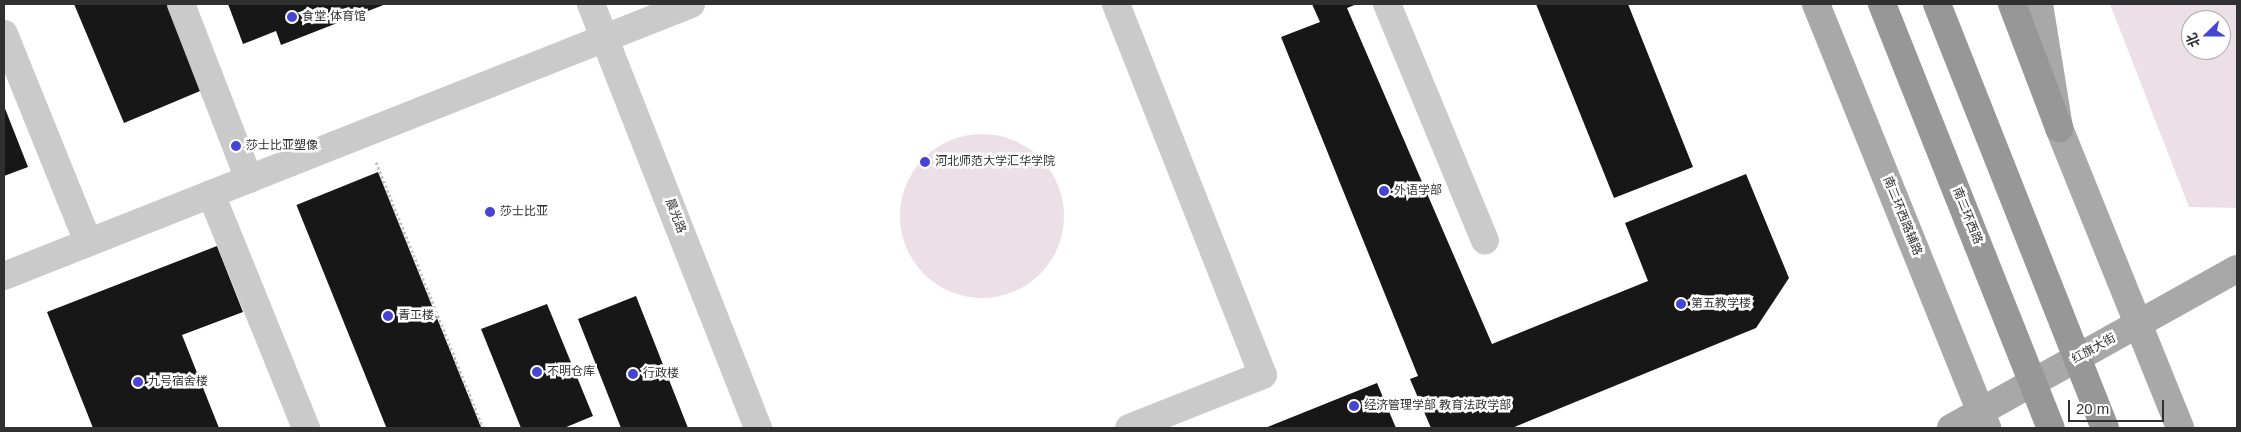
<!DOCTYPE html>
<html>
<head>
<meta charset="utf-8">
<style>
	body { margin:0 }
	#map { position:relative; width:2241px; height:432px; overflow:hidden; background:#fff; font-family:Arial,"Noto Sans SC",sans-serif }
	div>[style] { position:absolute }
	.green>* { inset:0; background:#ecdfe5 }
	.round { border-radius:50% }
	.building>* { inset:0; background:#171717; transform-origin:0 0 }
	.path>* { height:3px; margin-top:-1.5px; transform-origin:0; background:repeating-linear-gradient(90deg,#c4c4c4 0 2.5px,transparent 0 5px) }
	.minor>* { height:28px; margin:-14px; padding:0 14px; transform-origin:14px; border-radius:14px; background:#cacaca }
	.major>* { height:28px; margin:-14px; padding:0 14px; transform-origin:14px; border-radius:14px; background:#a8a8a8 }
	.highway>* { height:28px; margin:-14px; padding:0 14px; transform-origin:14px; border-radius:14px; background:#979797 }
	.dots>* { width:14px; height:14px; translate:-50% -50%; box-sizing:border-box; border:2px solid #fff; border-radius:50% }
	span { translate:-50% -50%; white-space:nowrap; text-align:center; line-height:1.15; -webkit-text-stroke:5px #fff; paint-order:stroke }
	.poi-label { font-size:12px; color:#303030 }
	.left { translate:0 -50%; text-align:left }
	.street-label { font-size:12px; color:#303030 }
	.frame { position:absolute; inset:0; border:5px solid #303030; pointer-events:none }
	.north { position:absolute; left:2181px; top:10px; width:50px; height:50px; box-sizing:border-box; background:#fff; border:1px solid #acacac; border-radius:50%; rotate:248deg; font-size:14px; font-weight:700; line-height:20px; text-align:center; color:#303030 }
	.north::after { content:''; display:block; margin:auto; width:18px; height:22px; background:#4544d5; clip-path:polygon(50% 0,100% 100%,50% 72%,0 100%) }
	.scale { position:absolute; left:2068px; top:400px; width:96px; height:22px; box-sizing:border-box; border:2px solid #303030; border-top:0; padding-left:6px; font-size:15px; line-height:18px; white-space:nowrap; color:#303030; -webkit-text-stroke:4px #fff; paint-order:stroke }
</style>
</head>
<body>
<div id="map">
	<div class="green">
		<div style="clip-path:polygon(evenodd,2110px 4px,2237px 4px,2237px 208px,2189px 207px,2110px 4px,2191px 20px,2221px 20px,2221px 50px,2191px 50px,2191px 20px)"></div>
		<div class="round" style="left:900px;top:134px;width:164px;height:164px"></div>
	</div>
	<div class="building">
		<div style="clip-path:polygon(74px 4px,177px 4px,212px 86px,124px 123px)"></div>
		<div style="clip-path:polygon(228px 4px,386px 4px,281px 45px,276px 31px,243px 44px)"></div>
		<div style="clip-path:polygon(1312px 4px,1357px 4px,1347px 8px,1492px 344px,1648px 281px,1625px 223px,1746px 174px,1789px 278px,1756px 328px,1512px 428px,1431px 428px,1410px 379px,1418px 376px,1281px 37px,1320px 22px)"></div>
		<div style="clip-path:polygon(1536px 4px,1628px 4px,1693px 167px,1614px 198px)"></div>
		<div style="clip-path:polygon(4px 106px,28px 167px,4px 176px)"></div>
		<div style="left:378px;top:172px;width:275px;height:88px;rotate:68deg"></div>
		<div style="clip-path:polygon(217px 246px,243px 312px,182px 335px,219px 428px,93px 428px,47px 312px)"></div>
		<div style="clip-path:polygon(636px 296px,688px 428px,621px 428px,578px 319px)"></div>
		<div style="clip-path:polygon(547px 304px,593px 416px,564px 428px,521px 428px,481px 329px)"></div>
		<div style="clip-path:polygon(1377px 383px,1396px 428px,1265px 428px)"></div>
	</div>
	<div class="path">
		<div style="left:376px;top:162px;width:287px;rotate:68.1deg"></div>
	</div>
	<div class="minor">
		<div style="left:181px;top:4px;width:188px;rotate:68.8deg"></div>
		<div style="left:591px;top:4px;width:456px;rotate:68.5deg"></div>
		<div style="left:1116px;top:4px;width:399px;rotate:68.4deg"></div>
		<div style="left:1263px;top:375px;width:144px;rotate:158.4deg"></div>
		<div style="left:1387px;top:4px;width:256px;rotate:67.5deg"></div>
		<div style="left:4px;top:34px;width:224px;rotate:68deg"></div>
		<div style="left:211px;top:194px;width:253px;rotate:67.9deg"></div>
		<div style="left:4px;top:276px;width:739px;rotate:-21.6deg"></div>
	</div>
	<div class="major">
		<div style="left:1816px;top:4px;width:457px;rotate:68deg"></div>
		<div style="left:2039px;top:4px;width:126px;rotate:80.8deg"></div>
		<div style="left:2059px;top:128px;width:323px;rotate:68deg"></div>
		<div style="left:1951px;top:428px;width:327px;rotate:-29.1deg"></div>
	</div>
	<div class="highway">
		<div style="left:1882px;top:4px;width:456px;rotate:68.3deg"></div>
		<div style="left:1937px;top:4px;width:456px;rotate:68.4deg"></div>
		<div style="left:2012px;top:4px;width:133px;rotate:69.2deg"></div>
	</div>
	<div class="dots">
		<div style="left:292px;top:17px;background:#4544d5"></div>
		<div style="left:236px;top:146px;background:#4544d5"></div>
		<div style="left:925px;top:162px;background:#4544d5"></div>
		<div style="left:1384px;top:191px;background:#4544d5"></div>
		<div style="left:490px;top:212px;background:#4544d5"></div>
		<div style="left:1681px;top:304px;background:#4544d5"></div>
		<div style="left:388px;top:316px;background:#4544d5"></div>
		<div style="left:537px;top:372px;background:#4544d5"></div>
		<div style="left:633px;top:374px;background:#4544d5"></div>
		<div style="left:138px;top:382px;background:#4544d5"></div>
		<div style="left:1354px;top:406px;background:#4544d5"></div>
	</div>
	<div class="poi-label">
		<span class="left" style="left:302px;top:17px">食堂·体育馆</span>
		<span class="left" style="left:246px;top:146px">莎士比亚塑像</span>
		<span class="left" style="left:935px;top:162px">河北师范大学汇华学院</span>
		<span class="left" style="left:1394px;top:191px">外语学部</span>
		<span class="left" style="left:500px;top:212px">莎士比亚</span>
		<span class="left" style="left:1691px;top:304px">第五教学楼</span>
		<span class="left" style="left:398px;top:316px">青工楼</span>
		<span class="left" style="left:547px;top:372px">不明仓库</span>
		<span class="left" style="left:643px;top:374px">行政楼</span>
		<span class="left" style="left:148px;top:382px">九号宿舍楼</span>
		<span class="left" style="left:1364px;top:406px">经济管理学部 教育法政学部</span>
	</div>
	<div class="street-label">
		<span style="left:675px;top:216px;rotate:69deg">晨光路</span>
		<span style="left:1902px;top:216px;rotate:68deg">南二环西路辅路</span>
		<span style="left:1967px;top:216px;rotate:68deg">南二环西路</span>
		<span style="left:2094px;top:349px;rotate:-29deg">红旗大街</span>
	</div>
	<div class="frame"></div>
	<div class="north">北</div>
	<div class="scale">20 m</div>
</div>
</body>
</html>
